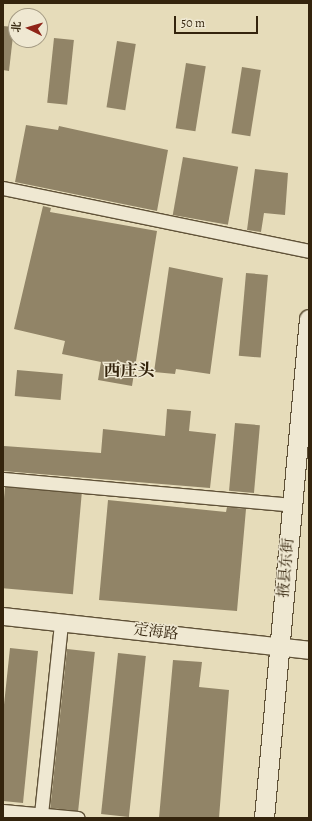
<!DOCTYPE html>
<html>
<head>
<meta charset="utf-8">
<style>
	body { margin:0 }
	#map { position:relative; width:312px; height:821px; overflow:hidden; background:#e6dcba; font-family:Alegreya,"Noto Serif SC",serif }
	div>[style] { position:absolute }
	.building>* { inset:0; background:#918467; transform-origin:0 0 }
	.roads { filter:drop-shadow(1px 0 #605238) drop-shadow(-1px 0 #605238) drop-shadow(0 1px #605238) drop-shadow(0 -1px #605238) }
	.minor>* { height:13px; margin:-6.5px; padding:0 6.5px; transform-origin:6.5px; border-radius:6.5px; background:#efe8d2 }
	.tertiary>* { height:17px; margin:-8.5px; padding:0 8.5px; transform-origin:8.5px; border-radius:8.5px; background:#efe8d2 }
	.secondary>* { height:19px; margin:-9.5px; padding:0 9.5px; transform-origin:9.5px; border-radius:9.5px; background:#efe8d2 }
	span { translate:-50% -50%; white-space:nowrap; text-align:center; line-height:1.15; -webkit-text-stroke:3px #efe8d2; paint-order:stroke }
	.street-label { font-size:15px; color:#34240d }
	.quarter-label { font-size:17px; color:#34240d; font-weight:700 }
	.frame { position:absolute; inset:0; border:4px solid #34240d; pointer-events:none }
	.north { position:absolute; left:8px; top:8px; width:40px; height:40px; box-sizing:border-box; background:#efe8d2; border:1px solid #a49a83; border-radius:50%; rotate:275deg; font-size:11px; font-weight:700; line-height:16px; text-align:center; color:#34240d }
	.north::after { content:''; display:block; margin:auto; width:14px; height:18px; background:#8f2418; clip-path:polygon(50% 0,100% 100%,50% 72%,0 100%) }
	.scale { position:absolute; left:174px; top:16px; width:84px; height:18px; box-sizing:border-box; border:2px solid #34240d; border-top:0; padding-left:5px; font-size:12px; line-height:14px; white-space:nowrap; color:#34240d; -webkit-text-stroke:3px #efe8d2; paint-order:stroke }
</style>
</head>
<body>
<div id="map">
	<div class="building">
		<div style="clip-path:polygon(3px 26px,14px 27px,9px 71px,3px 70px)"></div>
		<div style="left:54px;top:38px;width:20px;height:65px;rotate:6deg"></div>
		<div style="left:117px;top:41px;width:19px;height:67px;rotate:9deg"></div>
		<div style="left:186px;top:63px;width:20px;height:66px;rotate:9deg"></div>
		<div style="left:242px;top:67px;width:19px;height:67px;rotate:9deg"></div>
		<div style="clip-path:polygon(26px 125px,58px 130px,59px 126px,168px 150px,157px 211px,15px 182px)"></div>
		<div style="left:183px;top:157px;width:56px;height:59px;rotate:10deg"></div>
		<div style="clip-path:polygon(255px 169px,288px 173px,285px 215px,264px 213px,261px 232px,247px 230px)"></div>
		<div style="clip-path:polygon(43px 206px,51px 208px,50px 212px,157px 231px,132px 386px,98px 380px,101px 362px,62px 354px,65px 341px,14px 329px)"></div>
		<div style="clip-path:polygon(169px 267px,223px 278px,210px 374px,176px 369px,175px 374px,154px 372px)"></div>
		<div style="left:246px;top:273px;width:22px;height:83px;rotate:5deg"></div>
		<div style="left:17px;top:370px;width:46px;height:26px;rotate:5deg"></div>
		<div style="clip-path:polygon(167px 409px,191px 411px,189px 431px,216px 434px,210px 488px,3px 471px,4px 446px,101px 453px,103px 429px,165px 436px)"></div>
		<div style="left:235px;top:423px;width:25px;height:68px;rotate:5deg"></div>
		<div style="left:5px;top:487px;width:77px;height:101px;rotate:5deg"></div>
		<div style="clip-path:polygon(108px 500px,226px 512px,227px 507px,246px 509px,237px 611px,99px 600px)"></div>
		<div style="clip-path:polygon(10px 648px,38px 651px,23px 803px,3px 801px,3px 714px)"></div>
		<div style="left:67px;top:649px;width:28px;height:160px;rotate:6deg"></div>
		<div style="left:118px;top:653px;width:28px;height:162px;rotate:6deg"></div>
		<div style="clip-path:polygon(173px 660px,202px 662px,199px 687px,229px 690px,219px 818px,159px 818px)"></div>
	</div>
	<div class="roads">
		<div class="minor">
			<div style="left:3px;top:188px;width:312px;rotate:11.6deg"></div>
			<div style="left:3px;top:479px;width:290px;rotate:5.1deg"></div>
			<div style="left:3px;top:811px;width:75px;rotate:5.3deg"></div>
			<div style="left:41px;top:814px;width:192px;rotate:-84deg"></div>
		</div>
		<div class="tertiary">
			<div style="left:3px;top:616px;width:308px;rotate:6.3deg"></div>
		</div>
		<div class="secondary">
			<div style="left:264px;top:818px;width:501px;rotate:-84.85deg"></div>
		</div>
	</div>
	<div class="street-label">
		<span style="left:286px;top:568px;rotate:-85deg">掖县东街</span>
		<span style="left:156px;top:632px;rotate:6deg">定海路</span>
	</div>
	<div class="quarter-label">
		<span style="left:129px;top:371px">西庄头</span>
	</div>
	<div class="frame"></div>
	<div class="north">北</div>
	<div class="scale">50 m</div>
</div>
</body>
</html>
